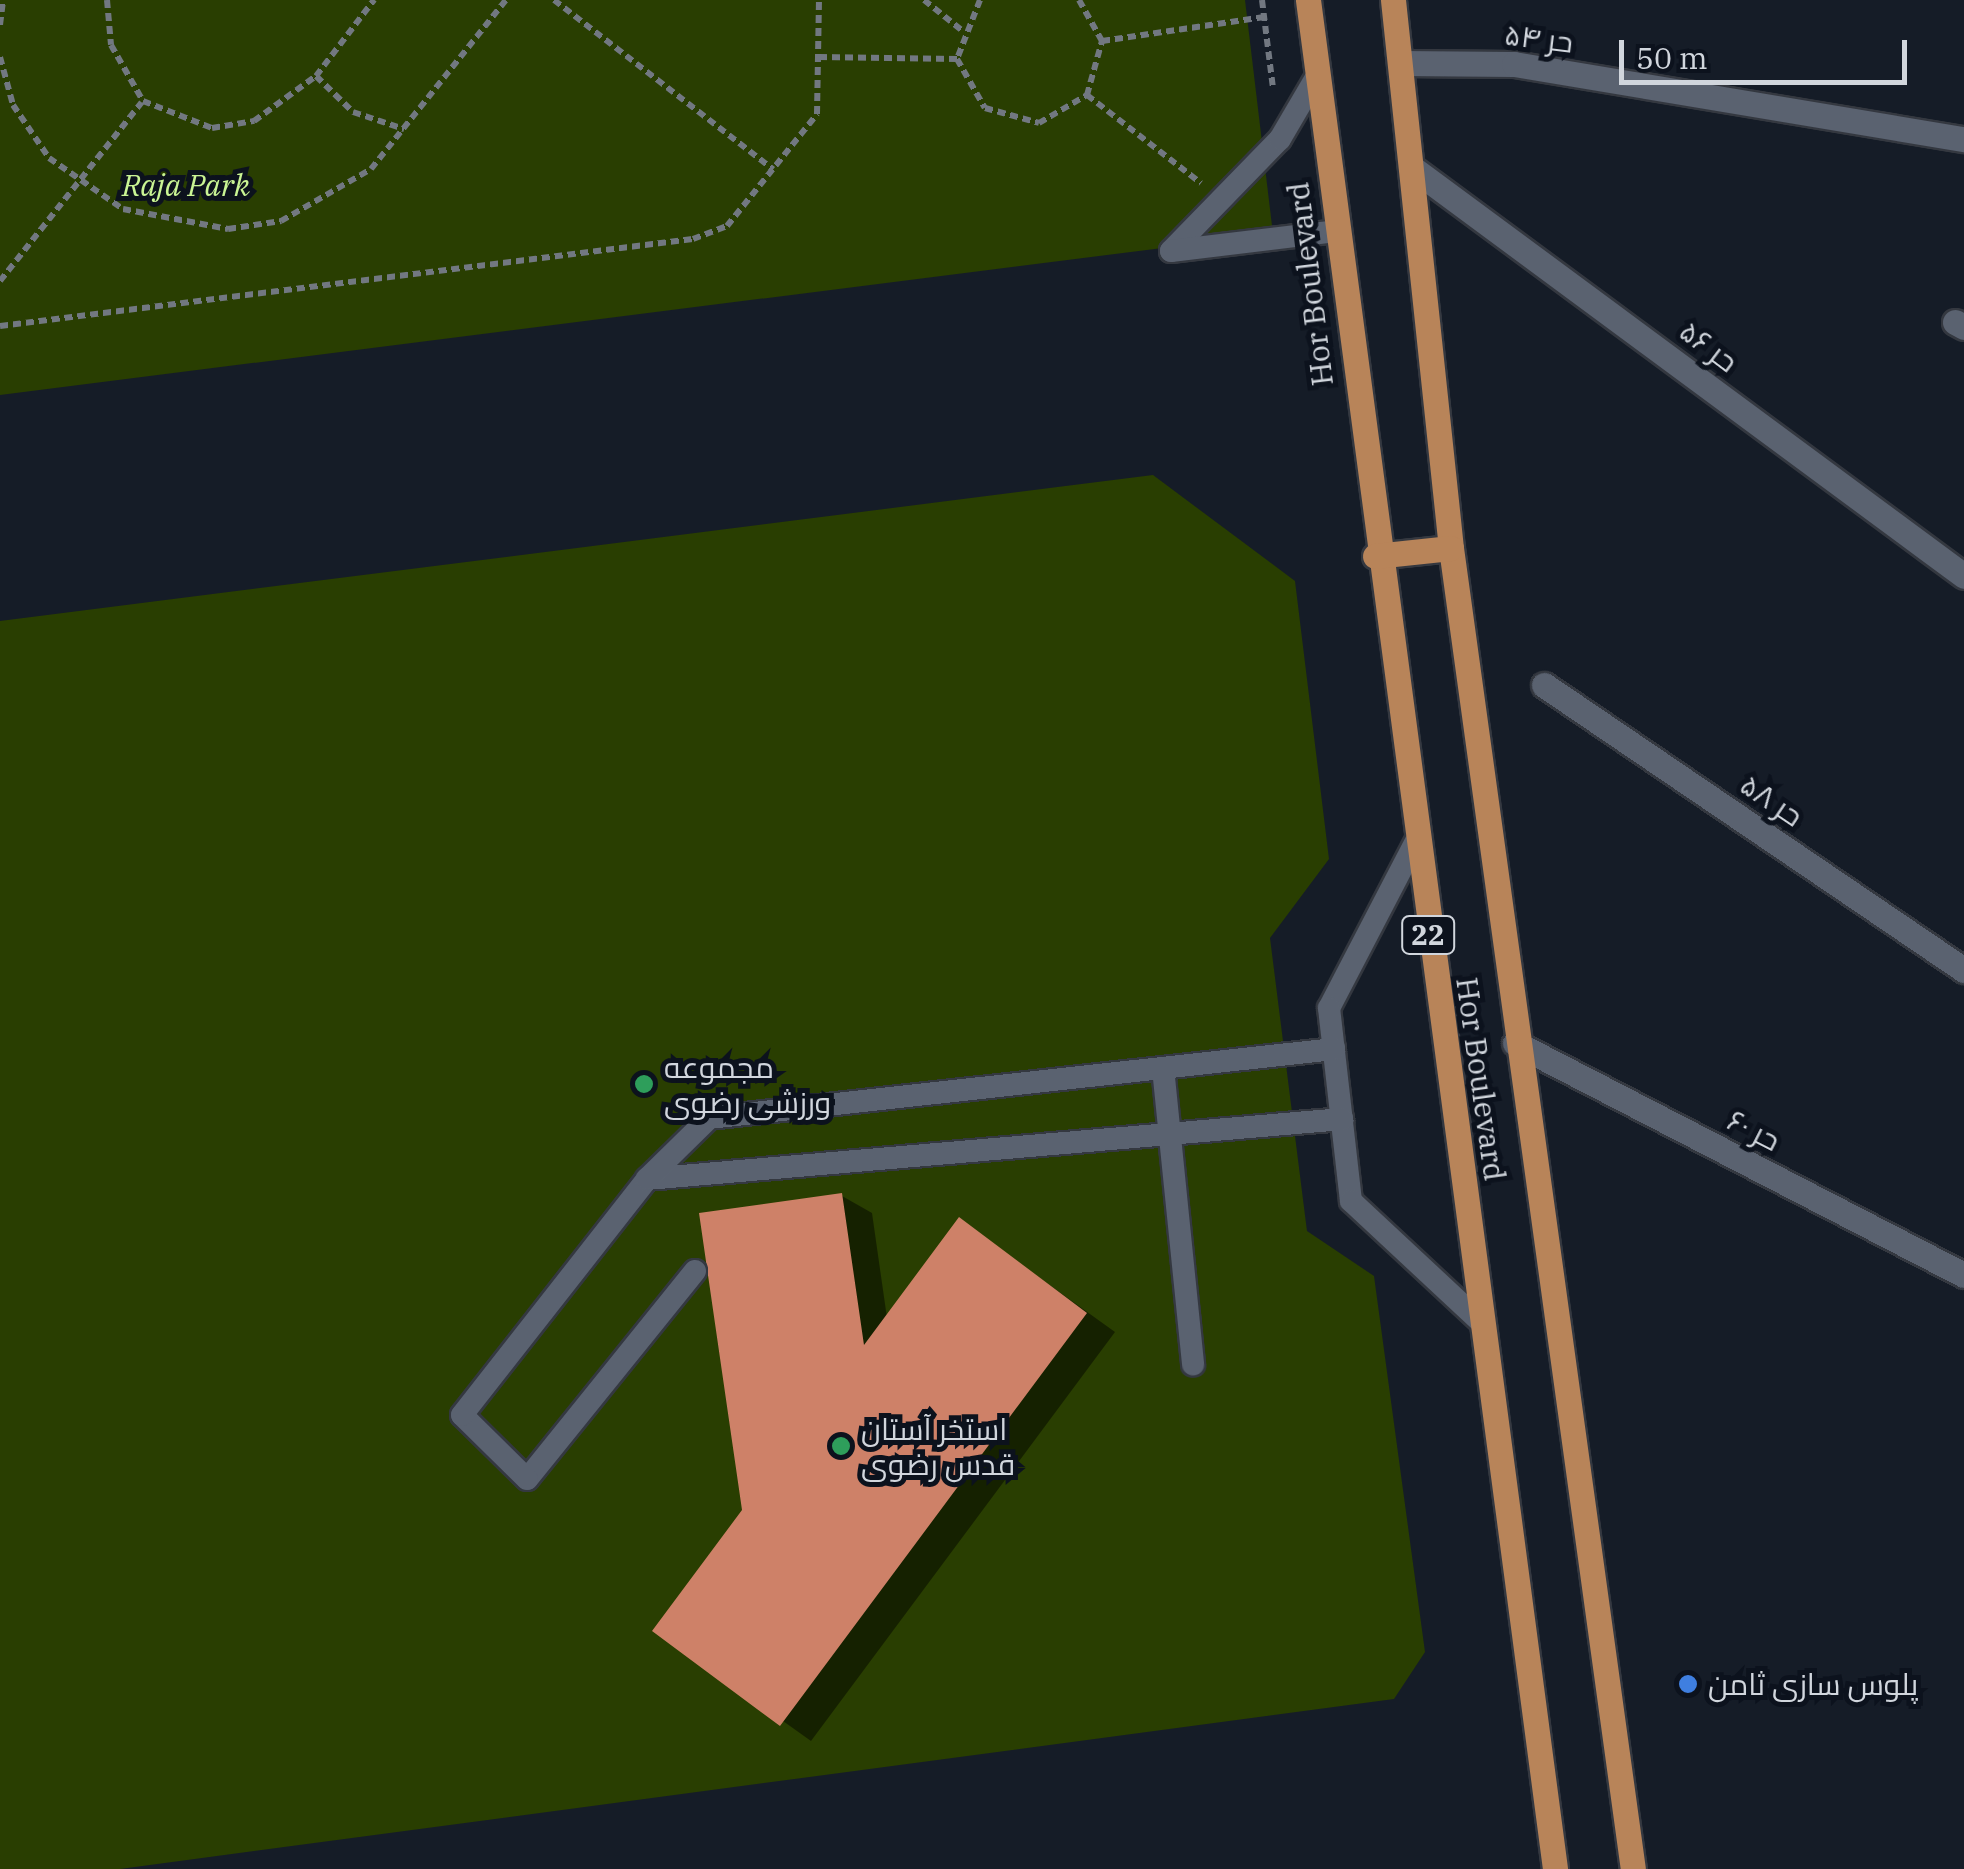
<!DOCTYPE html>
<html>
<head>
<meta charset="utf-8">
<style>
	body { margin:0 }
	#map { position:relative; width:1964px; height:1869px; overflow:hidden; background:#151c27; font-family:"IBM Plex Serif",Cairo,serif }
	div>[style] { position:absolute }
	.green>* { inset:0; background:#293e01 }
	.shadow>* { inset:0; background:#0007 }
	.building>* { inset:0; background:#ce8168 }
	.path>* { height:6px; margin-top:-3px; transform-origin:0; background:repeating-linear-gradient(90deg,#727881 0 8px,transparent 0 13px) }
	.roads { filter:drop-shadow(2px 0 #343840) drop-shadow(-2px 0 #343840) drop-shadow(0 2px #343840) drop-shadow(0 -2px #343840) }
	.service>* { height:22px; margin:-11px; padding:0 11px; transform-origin:11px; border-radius:11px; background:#5a6270 }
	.minor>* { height:25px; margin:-12.5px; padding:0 12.5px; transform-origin:12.5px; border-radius:12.5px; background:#5a6270 }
	.primary>* { height:25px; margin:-12.5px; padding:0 12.5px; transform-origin:12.5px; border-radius:12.5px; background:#b88459 }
	.dots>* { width:28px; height:28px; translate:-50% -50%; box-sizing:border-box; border:5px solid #0c121d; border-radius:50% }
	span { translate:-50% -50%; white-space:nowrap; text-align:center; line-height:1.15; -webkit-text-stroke:10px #0c121d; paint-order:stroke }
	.shield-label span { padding:2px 8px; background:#0c121d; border:2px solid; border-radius:8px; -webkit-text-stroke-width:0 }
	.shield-label { font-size:28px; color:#d1d6dd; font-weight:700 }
	.street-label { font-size:30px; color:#d1d6dd }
	.park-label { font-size:30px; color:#caf594; font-style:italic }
	.poi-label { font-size:30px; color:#d1d6dd }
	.left { translate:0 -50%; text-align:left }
	.scale { position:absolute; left:1619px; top:40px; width:288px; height:45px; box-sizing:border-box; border:5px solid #d1d6dd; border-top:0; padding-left:12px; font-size:30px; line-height:35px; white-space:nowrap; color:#d1d6dd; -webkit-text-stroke:8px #0c121d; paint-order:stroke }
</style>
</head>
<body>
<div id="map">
	<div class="green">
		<div style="clip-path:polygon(0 0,1245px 0,1273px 234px,0 395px)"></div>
		<div style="clip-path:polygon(1153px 475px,1295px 581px,1329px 859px,1270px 938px,1307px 1231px,1374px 1276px,1425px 1652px,1394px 1699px,120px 1869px,0 1869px,0 621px)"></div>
	</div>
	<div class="shadow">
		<div style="clip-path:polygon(842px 1196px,872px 1213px,887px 1318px,959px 1220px,1115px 1332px,811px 1741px,656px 1630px,744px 1511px)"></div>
	</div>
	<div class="building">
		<div style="clip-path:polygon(842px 1193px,864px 1345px,959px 1217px,1087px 1313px,780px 1726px,652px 1631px,742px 1510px,699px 1213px)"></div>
	</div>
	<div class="path">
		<div style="left:107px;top:0;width:45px;rotate:84.9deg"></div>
		<div style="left:111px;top:45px;width:64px;rotate:60.3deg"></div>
		<div style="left:143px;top:101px;width:74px;rotate:21.4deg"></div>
		<div style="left:212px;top:128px;width:43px;rotate:-9.5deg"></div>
		<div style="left:254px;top:121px;width:77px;rotate:-36deg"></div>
		<div style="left:316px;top:76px;width:96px;rotate:-52.7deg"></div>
		<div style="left:554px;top:0;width:277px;rotate:37.7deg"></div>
		<div style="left:924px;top:0;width:51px;rotate:38.7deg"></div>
		<div style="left:980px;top:0;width:63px;rotate:111.3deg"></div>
		<div style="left:957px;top:59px;width:56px;rotate:60.3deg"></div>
		<div style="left:985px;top:108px;width:56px;rotate:15.5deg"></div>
		<div style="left:1039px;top:123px;width:56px;rotate:-30.3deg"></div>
		<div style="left:1087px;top:95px;width:56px;rotate:-74.5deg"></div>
		<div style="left:1102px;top:41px;width:47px;rotate:-119.3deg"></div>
		<div style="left:1262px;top:0;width:89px;rotate:82.9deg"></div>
		<div style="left:0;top:25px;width:25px;rotate:-83deg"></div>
		<div style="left:1102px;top:41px;width:164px;rotate:-8.4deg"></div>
		<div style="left:0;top:57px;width:50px;rotate:74.8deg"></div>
		<div style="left:13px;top:105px;width:64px;rotate:55.8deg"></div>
		<div style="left:49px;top:158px;width:90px;rotate:34.6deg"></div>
		<div style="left:123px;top:209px;width:107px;rotate:10.8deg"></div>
		<div style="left:228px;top:229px;width:54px;rotate:-8.6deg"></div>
		<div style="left:281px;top:221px;width:104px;rotate:-30deg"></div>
		<div style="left:371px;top:169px;width:216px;rotate:-51.4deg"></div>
		<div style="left:819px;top:57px;width:138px;rotate:0.8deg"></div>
		<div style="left:316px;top:76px;width:52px;rotate:44.2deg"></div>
		<div style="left:353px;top:112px;width:54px;rotate:18.4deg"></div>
		<div style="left:1087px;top:95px;width:144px;rotate:37.7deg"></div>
		<div style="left:0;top:281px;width:228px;rotate:-51.6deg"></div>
		<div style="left:0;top:326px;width:698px;rotate:-7.16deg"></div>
		<div style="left:693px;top:239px;width:36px;rotate:-21deg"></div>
		<div style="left:727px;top:226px;width:144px;rotate:-51.2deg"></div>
		<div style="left:817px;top:114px;width:114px;rotate:-89deg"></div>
	</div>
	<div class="roads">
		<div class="service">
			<div style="left:1171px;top:251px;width:156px;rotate:-45.8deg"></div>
			<div style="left:1280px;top:139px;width:73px;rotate:-59.6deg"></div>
			<div style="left:1171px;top:251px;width:166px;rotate:-6.9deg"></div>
			<div style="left:1415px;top:843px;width:186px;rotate:117.5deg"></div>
			<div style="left:1329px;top:1008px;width:194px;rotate:83.5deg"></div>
			<div style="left:1351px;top:1201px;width:180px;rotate:43deg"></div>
			<div style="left:1163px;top:1068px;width:298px;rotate:84.2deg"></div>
			<div style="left:647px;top:1179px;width:698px;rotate:-4.93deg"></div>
			<div style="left:695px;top:1271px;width:267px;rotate:128.9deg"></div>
			<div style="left:527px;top:1479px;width:91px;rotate:-135.4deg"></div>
			<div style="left:462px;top:1415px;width:300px;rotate:-51.9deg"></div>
			<div style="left:647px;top:1179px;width:87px;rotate:-44.5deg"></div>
			<div style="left:709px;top:1118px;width:629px;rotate:-6.3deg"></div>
		</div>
		<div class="minor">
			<div style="left:1401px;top:63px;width:113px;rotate:0.5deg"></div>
			<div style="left:1514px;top:64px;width:456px;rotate:9.5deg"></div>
			<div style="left:1415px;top:170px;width:683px;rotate:36.48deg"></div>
			<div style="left:1955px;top:322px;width:10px;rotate:29deg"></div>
			<div style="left:1544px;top:685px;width:508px;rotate:34.16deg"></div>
			<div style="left:1515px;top:1043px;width:505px;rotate:27.33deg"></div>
		</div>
		<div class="primary">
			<div style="left:1308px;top:0;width:1885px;rotate:82.47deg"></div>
			<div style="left:1393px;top:0;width:551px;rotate:83.96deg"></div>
			<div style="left:1451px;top:548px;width:1333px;rotate:82.16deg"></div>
			<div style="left:1375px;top:556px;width:76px;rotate:-6deg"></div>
		</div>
	</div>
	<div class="dots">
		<div style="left:644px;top:1084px;background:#2e9e5b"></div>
		<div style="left:841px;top:1446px;background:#2e9e5b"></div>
		<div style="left:1688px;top:1684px;background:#3f7fe0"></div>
	</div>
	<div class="shield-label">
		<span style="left:1428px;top:935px">22</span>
	</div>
	<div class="street-label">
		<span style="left:1539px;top:38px;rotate:7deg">حر ۵۴</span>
		<span style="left:1310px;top:284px;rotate:-97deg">Hor Boulevard</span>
		<span style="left:1709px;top:346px;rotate:37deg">حر ۵۶</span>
		<span style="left:1772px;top:800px;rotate:34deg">حر ۵۸</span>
		<span style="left:1481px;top:1079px;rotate:82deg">Hor Boulevard</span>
		<span style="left:1754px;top:1130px;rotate:27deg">حر ۶۰</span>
	</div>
	<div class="park-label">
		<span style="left:186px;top:185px">Raja Park</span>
	</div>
	<div class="poi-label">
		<span class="left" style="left:664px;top:1084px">مجموعه<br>ورزشی رضوی</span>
		<span class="left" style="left:861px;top:1446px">استخر آستان<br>قدس رضوی</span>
		<span class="left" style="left:1708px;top:1684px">پلوس سازی ثامن</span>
	</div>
	<div class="scale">50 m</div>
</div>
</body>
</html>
